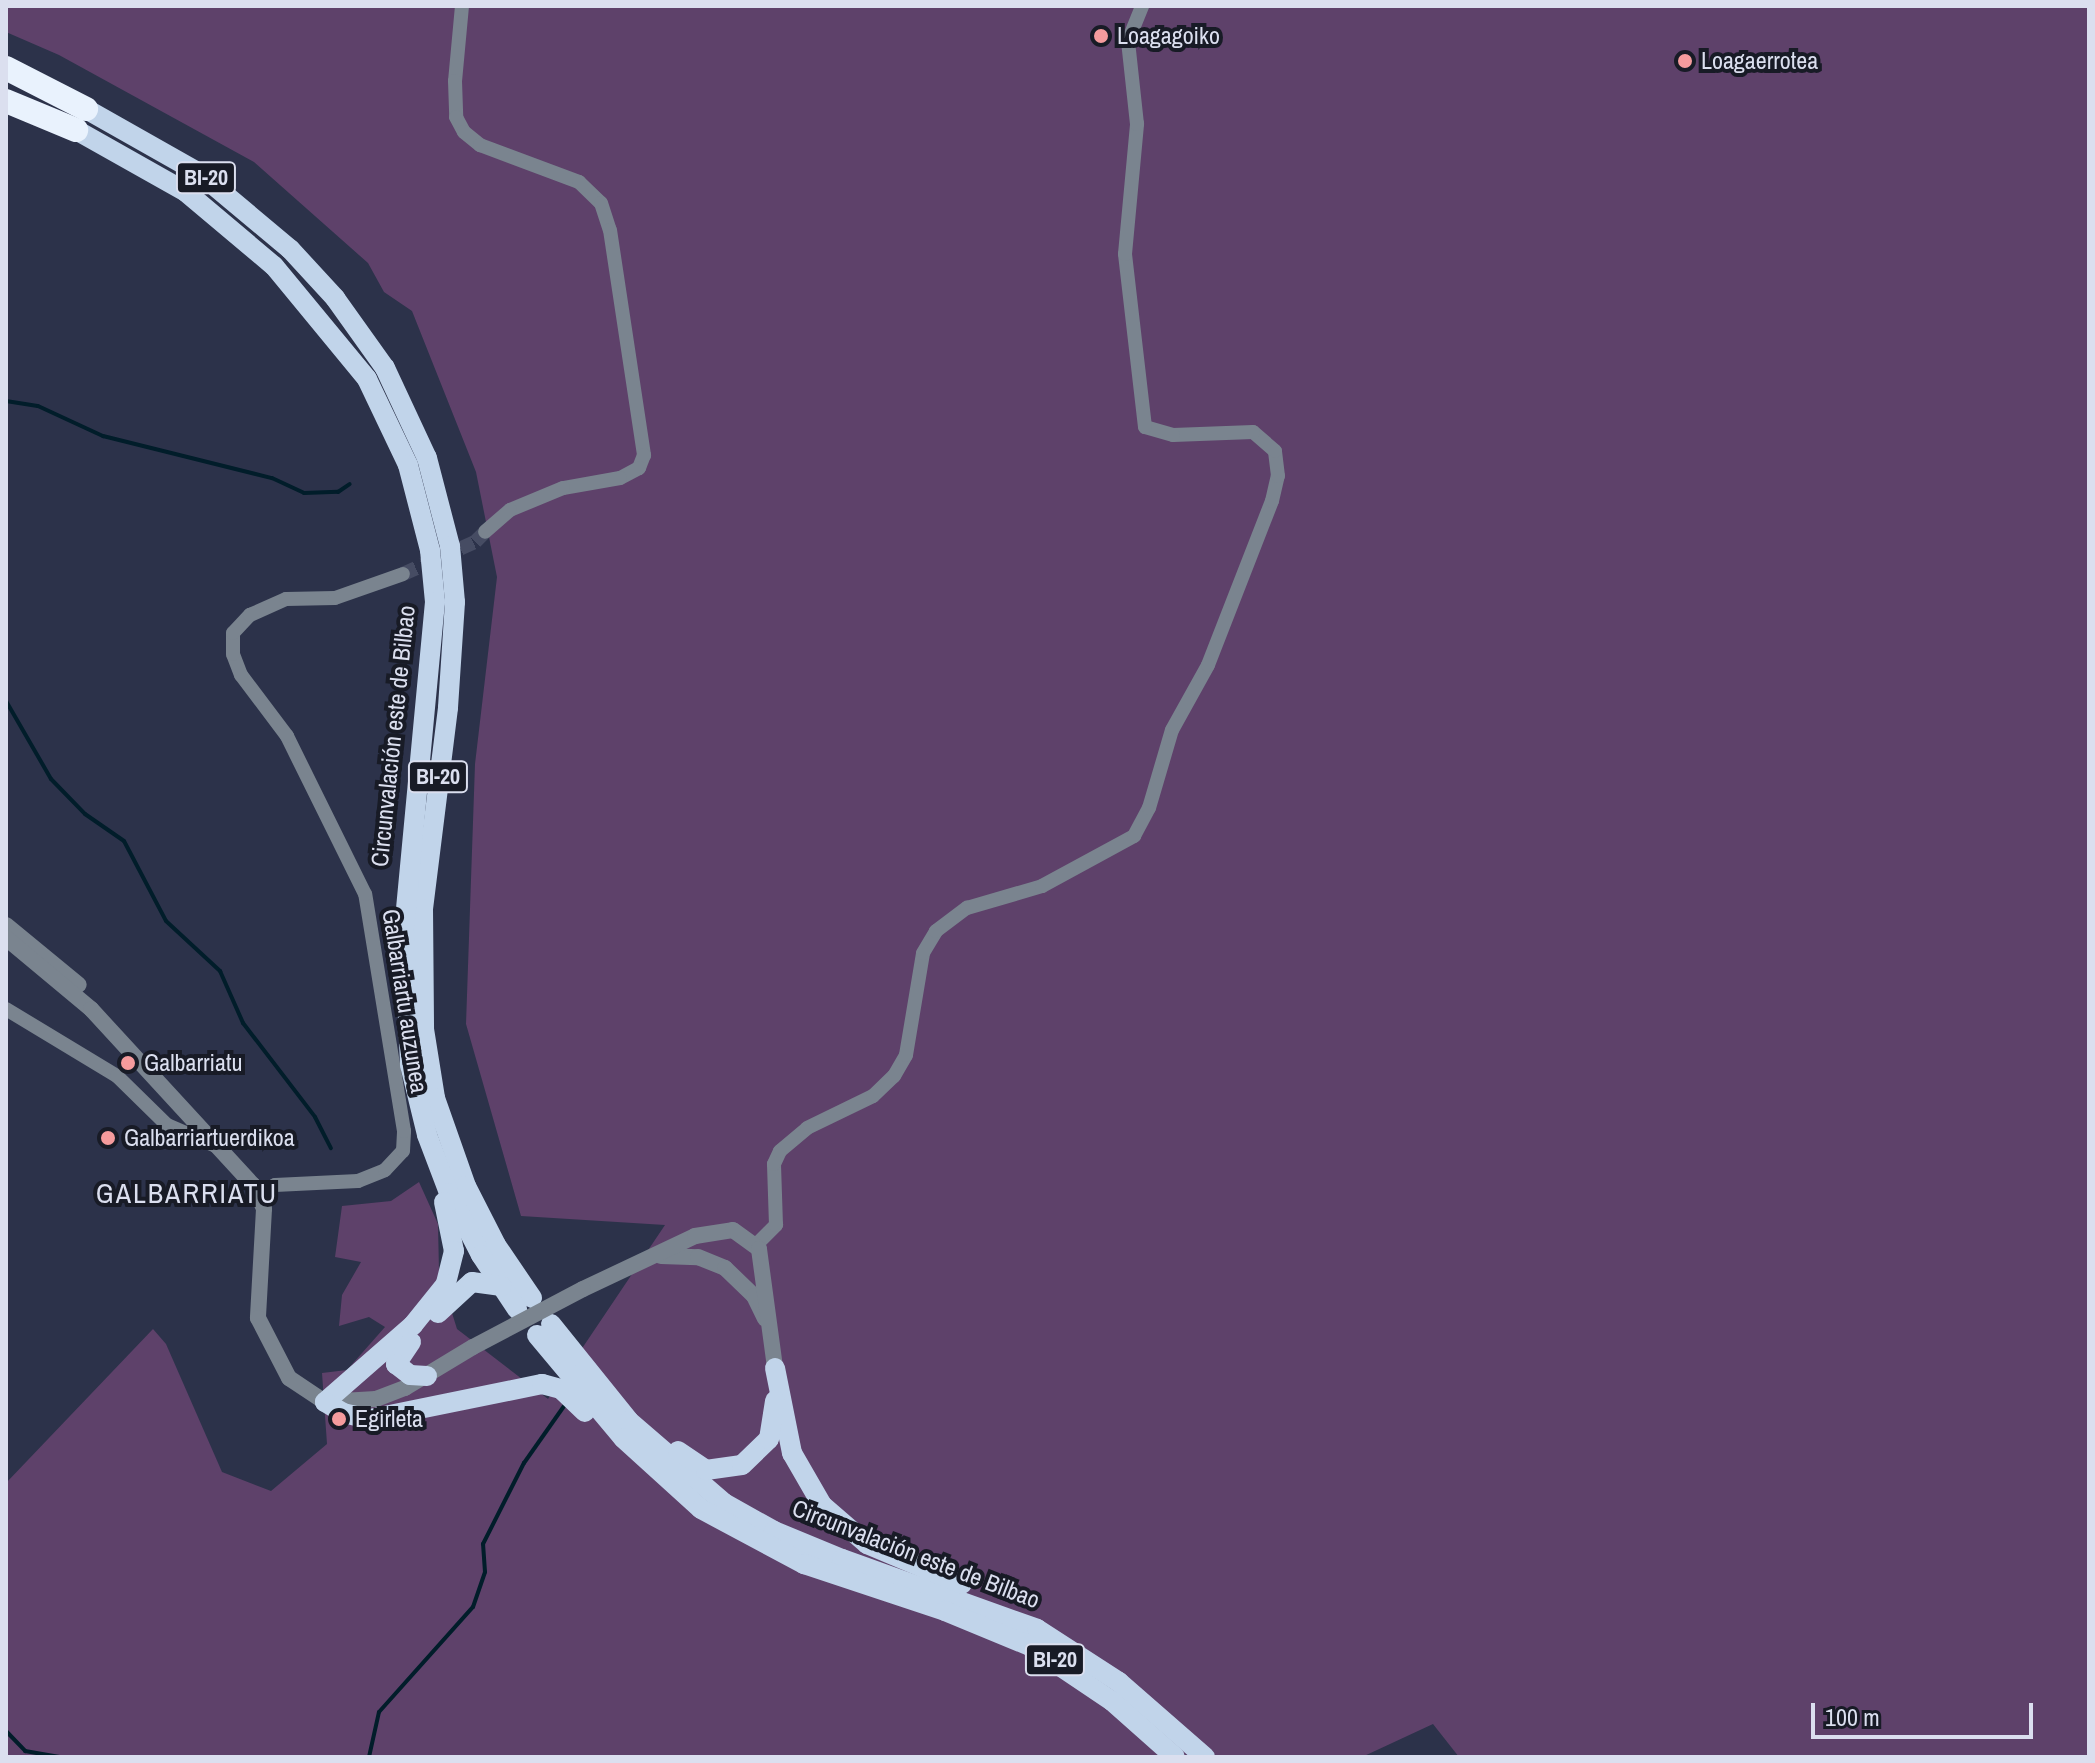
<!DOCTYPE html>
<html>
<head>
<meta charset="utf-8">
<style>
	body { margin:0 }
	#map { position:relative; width:2095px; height:1763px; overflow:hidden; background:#2c324a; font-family:"Archivo Narrow",sans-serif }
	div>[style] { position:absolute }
	.green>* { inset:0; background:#5e416a }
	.stream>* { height:4px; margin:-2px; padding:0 2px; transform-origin:2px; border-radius:2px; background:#011d2a }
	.minor-tunnel>* { height:14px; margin-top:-7px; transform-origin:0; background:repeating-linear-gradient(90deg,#464c63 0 14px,transparent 0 21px) }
	.minor>* { height:14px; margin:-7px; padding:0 7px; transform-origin:7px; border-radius:7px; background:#7a848f }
	.tertiary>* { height:16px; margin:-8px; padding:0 8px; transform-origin:8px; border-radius:8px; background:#7a848f }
	.primary>* { height:20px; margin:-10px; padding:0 10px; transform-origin:10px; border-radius:10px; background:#c1d4ea }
	.motorway>* { height:24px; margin:-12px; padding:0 12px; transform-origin:12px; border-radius:12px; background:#e9f2fd }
	.tertiary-bridge>* { height:16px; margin:-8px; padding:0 8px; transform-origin:8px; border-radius:8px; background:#7a848f }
	.dots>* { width:22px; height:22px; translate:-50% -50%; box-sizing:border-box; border:4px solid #181b26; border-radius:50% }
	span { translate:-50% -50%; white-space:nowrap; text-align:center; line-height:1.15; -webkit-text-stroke:8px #181b26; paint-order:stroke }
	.shield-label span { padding:2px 6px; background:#181b26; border:2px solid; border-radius:6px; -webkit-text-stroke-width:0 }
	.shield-label { font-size:22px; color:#dbdfef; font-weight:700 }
	.poi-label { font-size:24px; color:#dbdfef }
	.left { translate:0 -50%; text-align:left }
	.street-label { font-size:24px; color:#dbdfef }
	.quarter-label { font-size:28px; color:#dbdfef; letter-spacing:2px }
	.frame { position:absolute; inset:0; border:8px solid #dbdfef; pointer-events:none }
	.scale { position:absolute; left:1811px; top:1703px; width:222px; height:36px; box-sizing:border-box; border:4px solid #dbdfef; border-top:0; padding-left:10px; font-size:24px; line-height:28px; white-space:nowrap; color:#dbdfef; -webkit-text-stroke:6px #181b26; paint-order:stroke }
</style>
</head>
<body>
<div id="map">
	<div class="green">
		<div style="clip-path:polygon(6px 6px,2089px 6px,2089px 1757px,1459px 1757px,1433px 1724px,1362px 1757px,6px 1757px,6px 1483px,153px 1329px,166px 1344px,222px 1472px,271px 1491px,327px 1444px,322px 1373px,347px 1370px,385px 1327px,369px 1317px,339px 1326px,342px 1295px,361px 1262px,335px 1257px,342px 1206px,391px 1201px,419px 1182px,438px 1224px,439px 1271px,457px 1329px,548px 1399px,665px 1225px,521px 1216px,466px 1024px,475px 764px,497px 577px,476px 472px,412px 311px,384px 292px,368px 263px,254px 162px,59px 55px,6px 32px)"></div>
	</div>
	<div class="stream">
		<div style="left:6px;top:401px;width:32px;rotate:9deg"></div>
		<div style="left:38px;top:406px;width:72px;rotate:24.8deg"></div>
		<div style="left:103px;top:436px;width:174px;rotate:14deg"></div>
		<div style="left:272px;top:478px;width:35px;rotate:25deg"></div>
		<div style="left:304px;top:493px;width:34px;rotate:-2deg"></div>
		<div style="left:338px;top:492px;width:14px;rotate:-34deg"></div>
		<div style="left:6px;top:701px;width:90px;rotate:60deg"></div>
		<div style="left:51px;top:779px;width:49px;rotate:45.8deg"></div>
		<div style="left:85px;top:814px;width:47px;rotate:34.7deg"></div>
		<div style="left:124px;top:841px;width:90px;rotate:62.3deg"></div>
		<div style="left:166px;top:921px;width:74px;rotate:42.8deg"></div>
		<div style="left:220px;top:971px;width:57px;rotate:66.1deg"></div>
		<div style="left:243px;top:1023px;width:118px;rotate:52.5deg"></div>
		<div style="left:315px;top:1117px;width:35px;rotate:63deg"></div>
		<div style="left:6px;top:1731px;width:28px;rotate:46deg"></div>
		<div style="left:25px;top:1751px;width:35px;rotate:10deg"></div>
		<div style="left:369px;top:1757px;width:46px;rotate:-77.5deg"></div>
		<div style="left:379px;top:1712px;width:141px;rotate:-48.2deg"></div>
		<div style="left:473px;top:1607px;width:37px;rotate:-71deg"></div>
		<div style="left:485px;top:1572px;width:28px;rotate:-94deg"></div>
		<div style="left:483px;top:1544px;width:91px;rotate:-63.2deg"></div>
		<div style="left:524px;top:1463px;width:70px;rotate:-54.9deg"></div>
	</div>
	<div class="minor-tunnel">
		<div style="left:403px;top:574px;width:79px;rotate:-24deg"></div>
		<div style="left:475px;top:542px;width:14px;rotate:-45deg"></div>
	</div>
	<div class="minor">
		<div style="left:462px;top:6px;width:75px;rotate:95.3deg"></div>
		<div style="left:455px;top:81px;width:36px;rotate:88deg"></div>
		<div style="left:456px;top:117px;width:17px;rotate:62deg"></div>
		<div style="left:464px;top:132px;width:21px;rotate:39deg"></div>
		<div style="left:480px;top:145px;width:106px;rotate:20.5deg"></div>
		<div style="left:579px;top:182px;width:30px;rotate:44deg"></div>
		<div style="left:601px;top:203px;width:28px;rotate:72deg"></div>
		<div style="left:610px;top:230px;width:228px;rotate:81.4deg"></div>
		<div style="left:644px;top:455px;width:14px;rotate:111deg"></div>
		<div style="left:639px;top:468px;width:21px;rotate:152deg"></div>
		<div style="left:620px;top:478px;width:58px;rotate:170deg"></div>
		<div style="left:563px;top:488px;width:57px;rotate:157.5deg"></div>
		<div style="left:510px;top:510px;width:33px;rotate:139deg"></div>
		<div style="left:6px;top:1009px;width:130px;rotate:31.1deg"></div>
		<div style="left:117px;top:1076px;width:70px;rotate:44.4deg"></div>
		<div style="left:167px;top:1125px;width:56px;rotate:23.3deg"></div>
		<div style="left:259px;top:1195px;width:19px;rotate:-32deg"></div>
		<div style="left:275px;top:1185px;width:83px;rotate:-2.8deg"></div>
		<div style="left:358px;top:1181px;width:29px;rotate:-22deg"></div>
		<div style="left:385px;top:1170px;width:26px;rotate:-47deg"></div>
		<div style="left:403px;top:1151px;width:20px;rotate:-87deg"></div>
		<div style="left:404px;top:1131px;width:240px;rotate:-99.3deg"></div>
		<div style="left:365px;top:894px;width:176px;rotate:-116.3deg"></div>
		<div style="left:287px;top:736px;width:76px;rotate:-127deg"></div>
		<div style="left:241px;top:675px;width:22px;rotate:-111deg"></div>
		<div style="left:233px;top:654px;width:21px;rotate:-90deg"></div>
		<div style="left:233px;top:633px;width:25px;rotate:-47deg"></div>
		<div style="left:250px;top:615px;width:39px;rotate:-24deg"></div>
		<div style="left:286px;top:599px;width:49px;rotate:-1.2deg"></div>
		<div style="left:335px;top:598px;width:72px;rotate:-19.4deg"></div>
		<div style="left:755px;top:1246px;width:30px;rotate:-45deg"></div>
		<div style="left:776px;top:1225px;width:61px;rotate:-91.9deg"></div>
		<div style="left:774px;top:1164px;width:14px;rotate:-65deg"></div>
		<div style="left:780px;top:1151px;width:35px;rotate:-40deg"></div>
		<div style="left:807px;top:1128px;width:73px;rotate:-25.9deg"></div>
		<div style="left:873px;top:1096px;width:29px;rotate:-44deg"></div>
		<div style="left:894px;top:1076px;width:24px;rotate:-60deg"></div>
		<div style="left:906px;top:1055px;width:103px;rotate:-80.5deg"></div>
		<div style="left:923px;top:953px;width:26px;rotate:-59deg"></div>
		<div style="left:936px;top:931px;width:39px;rotate:-37deg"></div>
		<div style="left:967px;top:908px;width:78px;rotate:-16.3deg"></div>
		<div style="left:1042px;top:886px;width:105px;rotate:-28.5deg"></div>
		<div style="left:1134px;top:836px;width:32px;rotate:-62deg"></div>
		<div style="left:1149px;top:808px;width:81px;rotate:-73.6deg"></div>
		<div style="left:1172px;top:730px;width:74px;rotate:-61deg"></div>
		<div style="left:1208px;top:665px;width:176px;rotate:-68.7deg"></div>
		<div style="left:1272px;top:501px;width:26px;rotate:-77deg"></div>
		<div style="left:1278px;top:476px;width:25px;rotate:-97deg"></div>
		<div style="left:1275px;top:451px;width:29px;rotate:-139deg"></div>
		<div style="left:1253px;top:432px;width:80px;rotate:177.9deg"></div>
		<div style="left:1173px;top:435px;width:29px;rotate:-164deg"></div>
		<div style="left:1145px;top:427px;width:174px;rotate:-96.6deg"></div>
		<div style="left:1125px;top:254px;width:131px;rotate:-84.7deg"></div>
		<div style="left:1137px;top:124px;width:83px;rotate:-96.2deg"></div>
		<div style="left:1128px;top:41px;width:38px;rotate:-68deg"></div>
	</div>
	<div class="tertiary">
		<div style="left:6px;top:925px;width:94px;rotate:39.4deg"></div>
		<div style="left:6px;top:938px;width:111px;rotate:39.9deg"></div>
		<div style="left:91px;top:1009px;width:239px;rotate:47.4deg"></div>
		<div style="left:253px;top:1185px;width:26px;rotate:65deg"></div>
		<div style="left:264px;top:1209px;width:109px;rotate:93.2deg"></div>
		<div style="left:258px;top:1318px;width:68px;rotate:62.7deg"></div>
		<div style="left:289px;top:1378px;width:43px;rotate:33.7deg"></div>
		<div style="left:325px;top:1402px;width:51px;rotate:-3.4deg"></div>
		<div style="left:376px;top:1399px;width:31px;rotate:-21deg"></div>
		<div style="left:405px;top:1388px;width:79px;rotate:-31.1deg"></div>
		<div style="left:661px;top:1256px;width:37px;rotate:2deg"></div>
		<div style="left:698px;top:1257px;width:29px;rotate:22deg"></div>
		<div style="left:725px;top:1268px;width:40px;rotate:44deg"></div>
		<div style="left:754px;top:1296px;width:25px;rotate:64deg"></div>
		<div style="left:583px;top:1289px;width:124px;rotate:-25.3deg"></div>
		<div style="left:695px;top:1236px;width:38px;rotate:-9deg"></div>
		<div style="left:733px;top:1230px;width:32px;rotate:36deg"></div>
		<div style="left:759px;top:1249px;width:120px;rotate:82.3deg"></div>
	</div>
	<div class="primary">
		<div style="left:86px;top:109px;width:130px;rotate:29.5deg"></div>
		<div style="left:199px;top:173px;width:119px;rotate:39.9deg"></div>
		<div style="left:290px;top:249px;width:67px;rotate:47.4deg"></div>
		<div style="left:335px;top:298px;width:86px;rotate:54.5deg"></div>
		<div style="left:385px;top:368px;width:99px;rotate:65deg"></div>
		<div style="left:427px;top:458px;width:91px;rotate:75.4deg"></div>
		<div style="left:450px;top:546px;width:56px;rotate:84.9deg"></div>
		<div style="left:455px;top:602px;width:106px;rotate:93.8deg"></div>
		<div style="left:448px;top:708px;width:203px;rotate:97.1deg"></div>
		<div style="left:423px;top:909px;width:120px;rotate:89.5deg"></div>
		<div style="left:424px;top:1029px;width:70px;rotate:80.9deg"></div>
		<div style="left:435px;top:1098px;width:93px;rotate:70.6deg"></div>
		<div style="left:466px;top:1186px;width:66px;rotate:63deg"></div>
		<div style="left:496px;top:1245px;width:64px;rotate:55.8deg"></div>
		<div style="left:76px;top:130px;width:126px;rotate:29.4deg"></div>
		<div style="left:186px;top:192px;width:115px;rotate:40.1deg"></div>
		<div style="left:274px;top:266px;width:146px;rotate:50.5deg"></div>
		<div style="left:367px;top:379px;width:95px;rotate:64.5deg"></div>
		<div style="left:408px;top:465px;width:88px;rotate:75.5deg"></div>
		<div style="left:430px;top:550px;width:52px;rotate:84.5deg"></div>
		<div style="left:435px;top:602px;width:330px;rotate:95.4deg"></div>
		<div style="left:404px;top:931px;width:134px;rotate:87.4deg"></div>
		<div style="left:410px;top:1065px;width:72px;rotate:76.3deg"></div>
		<div style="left:427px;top:1135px;width:62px;rotate:69.2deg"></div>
		<div style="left:449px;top:1193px;width:70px;rotate:62.7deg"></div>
		<div style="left:481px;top:1255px;width:65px;rotate:56.3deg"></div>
		<div style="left:444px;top:1202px;width:50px;rotate:78.5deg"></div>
		<div style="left:454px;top:1251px;width:34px;rotate:104deg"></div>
		<div style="left:446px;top:1284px;width:53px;rotate:128.8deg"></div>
		<div style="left:413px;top:1325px;width:117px;rotate:138.8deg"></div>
		<div style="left:325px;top:1402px;width:21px;rotate:31deg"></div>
		<div style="left:343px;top:1413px;width:28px;rotate:13deg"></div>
		<div style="left:370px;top:1419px;width:176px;rotate:-11.5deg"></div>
		<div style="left:542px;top:1384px;width:20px;rotate:15deg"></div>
		<div style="left:561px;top:1389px;width:33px;rotate:44deg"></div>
		<div style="left:438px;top:1313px;width:46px;rotate:-42.4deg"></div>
		<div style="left:472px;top:1282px;width:30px;rotate:8deg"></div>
		<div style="left:551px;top:1324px;width:124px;rotate:51.2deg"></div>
		<div style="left:629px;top:1421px;width:125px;rotate:40.8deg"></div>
		<div style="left:724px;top:1503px;width:57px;rotate:29.2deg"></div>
		<div style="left:774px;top:1531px;width:74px;rotate:22.4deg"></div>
		<div style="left:842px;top:1559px;width:207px;rotate:19.7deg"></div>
		<div style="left:1037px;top:1629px;width:98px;rotate:32.9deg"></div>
		<div style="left:1119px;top:1682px;width:114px;rotate:41.1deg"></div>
		<div style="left:537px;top:1335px;width:134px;rotate:50.1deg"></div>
		<div style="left:623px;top:1438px;width:105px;rotate:42.3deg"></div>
		<div style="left:701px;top:1509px;width:117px;rotate:28.1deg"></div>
		<div style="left:804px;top:1564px;width:149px;rotate:18.4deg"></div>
		<div style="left:945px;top:1611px;width:92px;rotate:22.4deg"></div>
		<div style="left:1030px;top:1646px;width:99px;rotate:33.9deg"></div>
		<div style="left:1112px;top:1701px;width:84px;rotate:41.6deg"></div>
		<div style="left:411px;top:1342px;width:27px;rotate:124deg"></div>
		<div style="left:396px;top:1364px;width:18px;rotate:38deg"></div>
		<div style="left:410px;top:1375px;width:17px;rotate:3deg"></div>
		<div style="left:775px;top:1368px;width:87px;rotate:78.7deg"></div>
		<div style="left:792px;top:1453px;width:60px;rotate:60deg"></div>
		<div style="left:822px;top:1505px;width:60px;rotate:40.9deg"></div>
		<div style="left:867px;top:1544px;width:103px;rotate:22.8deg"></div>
		<div style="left:678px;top:1451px;width:34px;rotate:34deg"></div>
		<div style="left:706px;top:1470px;width:36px;rotate:-8deg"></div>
		<div style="left:742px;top:1465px;width:37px;rotate:-44deg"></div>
		<div style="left:769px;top:1439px;width:39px;rotate:-81deg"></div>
	</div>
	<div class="motorway">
		<div style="left:6px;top:68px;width:90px;rotate:27.1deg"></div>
		<div style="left:6px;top:101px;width:76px;rotate:22.5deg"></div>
	</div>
	<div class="tertiary-bridge">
		<div style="left:473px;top:1347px;width:124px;rotate:-27.8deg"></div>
	</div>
	<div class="dots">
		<div style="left:1101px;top:36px;background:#f59b9d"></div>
		<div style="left:1685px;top:61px;background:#f59b9d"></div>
		<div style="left:128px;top:1063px;background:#f59b9d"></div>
		<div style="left:108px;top:1138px;background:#f59b9d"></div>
		<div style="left:339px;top:1419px;background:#f59b9d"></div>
	</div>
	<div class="shield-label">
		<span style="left:206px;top:178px">BI-20</span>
		<span style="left:438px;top:777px">BI-20</span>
		<span style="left:1055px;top:1660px">BI-20</span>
	</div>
	<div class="poi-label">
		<span class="left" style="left:1117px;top:36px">Loagagoiko</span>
		<span class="left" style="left:1701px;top:61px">Loagaerrotea</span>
		<span class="left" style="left:144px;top:1063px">Galbarriatu</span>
		<span class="left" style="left:124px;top:1138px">Galbarriartuerdikoa</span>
		<span class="left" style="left:355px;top:1419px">Egirleta</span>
	</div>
	<div class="street-label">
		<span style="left:393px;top:736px;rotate:-84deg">Circunvalación este de Bilbao</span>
		<span style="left:405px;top:1001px;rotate:81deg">Galbarriartu auzunea</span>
		<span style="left:916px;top:1554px;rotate:21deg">Circunvalación este de Bilbao</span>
	</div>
	<div class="quarter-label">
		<span style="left:187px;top:1193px">GALBARRIATU</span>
	</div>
	<div class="frame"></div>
	<div class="scale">100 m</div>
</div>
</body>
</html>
